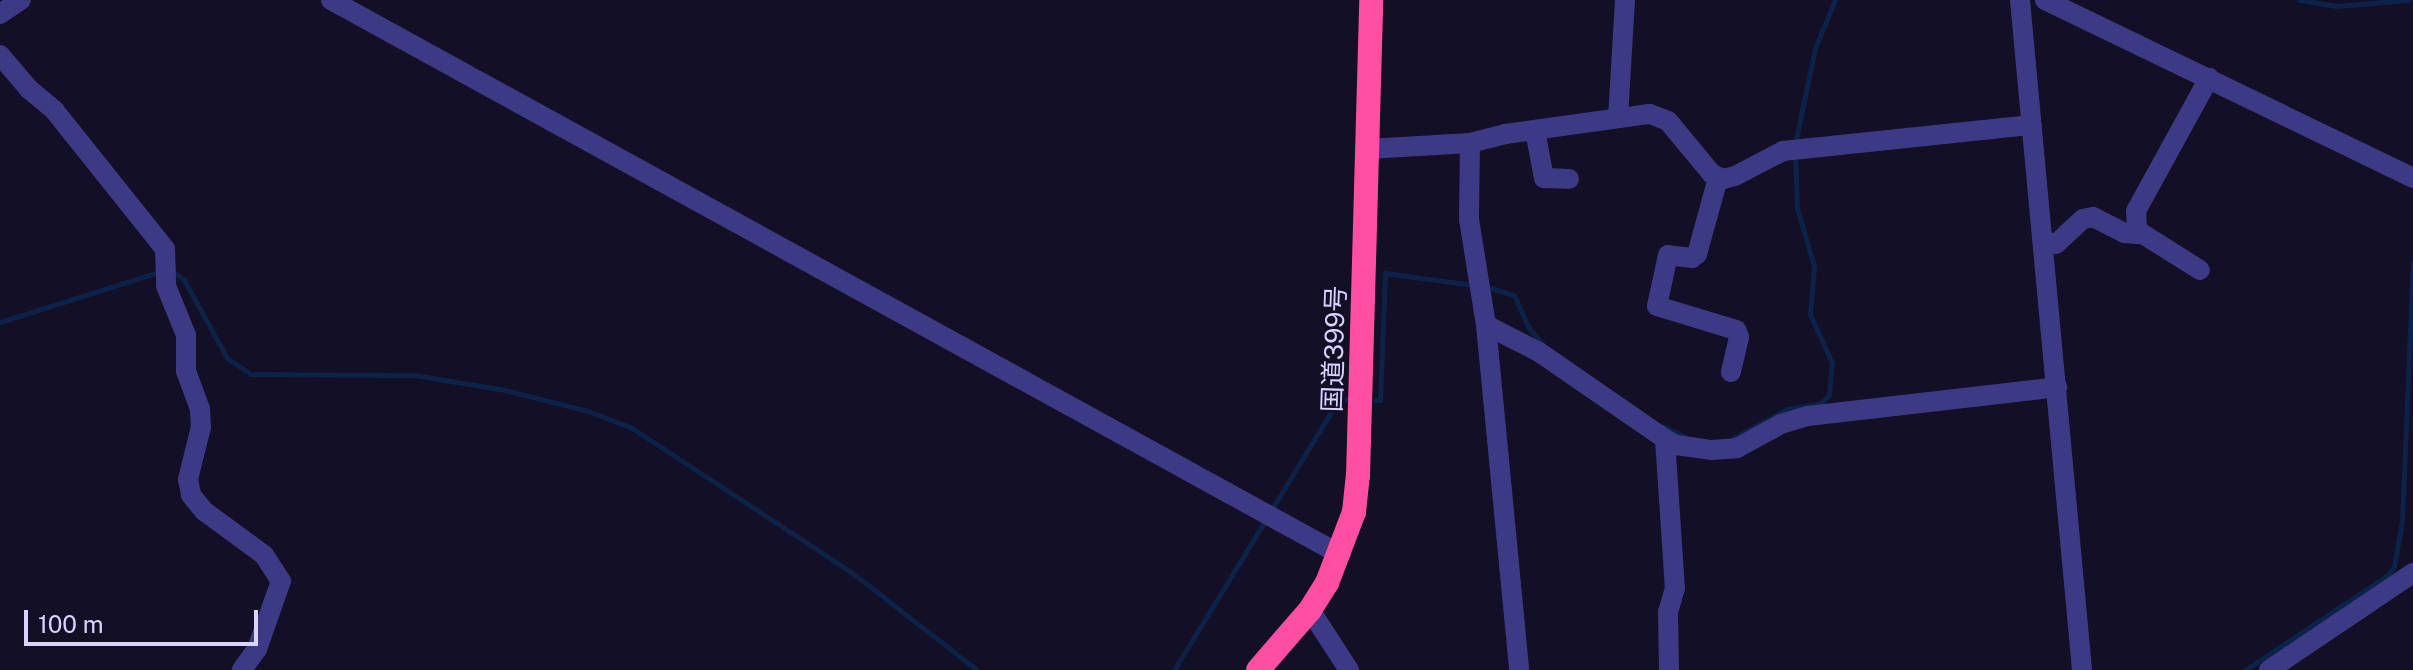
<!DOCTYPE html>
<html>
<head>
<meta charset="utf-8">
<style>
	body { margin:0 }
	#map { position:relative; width:2413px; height:670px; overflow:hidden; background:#130f26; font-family:"Public Sans","Noto Sans JP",sans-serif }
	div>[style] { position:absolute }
	.stream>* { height:5px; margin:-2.5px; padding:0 2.5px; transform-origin:2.5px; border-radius:2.5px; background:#0c2248 }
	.minor>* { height:20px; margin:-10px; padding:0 10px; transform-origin:10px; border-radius:10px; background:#3d3a85 }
	.highway>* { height:24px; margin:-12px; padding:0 12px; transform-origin:12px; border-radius:12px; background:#ff4fa3 }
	span { translate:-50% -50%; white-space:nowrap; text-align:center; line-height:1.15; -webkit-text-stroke:6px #130f26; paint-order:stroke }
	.street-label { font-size:26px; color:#d9d4ff }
	.scale { position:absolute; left:24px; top:610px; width:234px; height:36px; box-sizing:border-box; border:4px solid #d9d4ff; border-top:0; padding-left:10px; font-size:24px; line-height:28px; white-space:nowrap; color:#d9d4ff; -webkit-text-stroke:6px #130f26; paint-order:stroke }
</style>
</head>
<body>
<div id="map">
	<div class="stream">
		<div style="left:2299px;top:0;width:37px;rotate:9deg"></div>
		<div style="left:2336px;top:6px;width:72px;rotate:-4.8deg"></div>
		<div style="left:1795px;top:144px;width:98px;rotate:-78.2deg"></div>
		<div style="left:1815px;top:48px;width:52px;rotate:-67.4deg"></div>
		<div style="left:172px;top:271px;width:15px;rotate:37deg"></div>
		<div style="left:184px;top:280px;width:89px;rotate:61.1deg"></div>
		<div style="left:227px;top:358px;width:29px;rotate:34deg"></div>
		<div style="left:251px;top:374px;width:163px;rotate:0.4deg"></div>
		<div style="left:414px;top:375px;width:92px;rotate:9.4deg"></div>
		<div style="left:505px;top:390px;width:86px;rotate:14.2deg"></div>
		<div style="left:588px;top:411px;width:47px;rotate:21.1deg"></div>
		<div style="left:632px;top:428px;width:261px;rotate:33.3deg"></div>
		<div style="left:850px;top:571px;width:161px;rotate:37.9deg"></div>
		<div style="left:1487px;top:287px;width:28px;rotate:17deg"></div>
		<div style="left:1514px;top:295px;width:36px;rotate:66deg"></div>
		<div style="left:1529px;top:328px;width:21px;rotate:51deg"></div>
		<div style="left:0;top:322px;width:170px;rotate:-17.5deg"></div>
		<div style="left:1375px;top:400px;width:5px"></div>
		<div style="left:1380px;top:400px;width:127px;rotate:-87.7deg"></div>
		<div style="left:1385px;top:273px;width:89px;rotate:7.8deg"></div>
		<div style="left:1663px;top:426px;width:25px;rotate:26deg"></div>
		<div style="left:1728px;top:441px;width:67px;rotate:-28.5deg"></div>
		<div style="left:1787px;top:409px;width:33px;rotate:-9deg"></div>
		<div style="left:1820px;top:404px;width:13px;rotate:-45deg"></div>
		<div style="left:1829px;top:395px;width:32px;rotate:-85deg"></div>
		<div style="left:1832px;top:363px;width:54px;rotate:-114.2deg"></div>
		<div style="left:1810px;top:314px;width:48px;rotate:-85.2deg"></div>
		<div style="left:1814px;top:266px;width:60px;rotate:-106.3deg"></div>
		<div style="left:1797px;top:208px;width:54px;rotate:-92.1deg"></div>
		<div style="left:1270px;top:512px;width:132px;rotate:-58.6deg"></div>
		<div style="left:1339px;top:399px;width:9px"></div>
		<div style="left:1174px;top:670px;width:175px;rotate:-58.6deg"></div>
		<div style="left:2245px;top:670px;width:172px;rotate:-33.6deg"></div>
		<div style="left:2388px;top:575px;width:11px;rotate:-56deg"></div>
		<div style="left:2394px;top:566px;width:46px;rotate:-79.9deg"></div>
		<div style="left:2402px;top:521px;width:258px;rotate:-87.6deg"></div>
	</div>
	<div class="minor">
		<div style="left:331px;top:0;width:1152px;rotate:28.79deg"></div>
		<div style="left:2020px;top:0;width:673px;rotate:84.71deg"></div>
		<div style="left:2045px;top:0;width:409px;rotate:25.8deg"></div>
		<div style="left:0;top:14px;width:25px;rotate:-34deg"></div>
		<div style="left:0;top:55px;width:45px;rotate:49.5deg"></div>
		<div style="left:29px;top:89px;width:33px;rotate:40deg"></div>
		<div style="left:54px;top:110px;width:178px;rotate:51.4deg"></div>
		<div style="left:165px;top:249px;width:37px;rotate:88deg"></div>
		<div style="left:166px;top:286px;width:53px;rotate:67.8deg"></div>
		<div style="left:186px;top:335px;width:36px;rotate:90deg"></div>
		<div style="left:186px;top:371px;width:40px;rotate:69.8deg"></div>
		<div style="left:200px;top:409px;width:18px;rotate:87deg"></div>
		<div style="left:201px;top:427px;width:54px;rotate:104deg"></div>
		<div style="left:188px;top:479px;width:16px;rotate:79deg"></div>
		<div style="left:191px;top:495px;width:21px;rotate:51deg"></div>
		<div style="left:204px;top:511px;width:74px;rotate:36.3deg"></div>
		<div style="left:264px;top:555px;width:31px;rotate:57deg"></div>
		<div style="left:281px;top:581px;width:72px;rotate:109.4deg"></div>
		<div style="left:257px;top:649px;width:26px;rotate:126deg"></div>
		<div style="left:1618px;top:118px;width:118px;rotate:-86.6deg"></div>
		<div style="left:1535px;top:130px;width:49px;rotate:79.4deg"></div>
		<div style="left:1544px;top:178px;width:25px;rotate:2deg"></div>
		<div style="left:1470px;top:143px;width:76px;rotate:90.8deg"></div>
		<div style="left:1469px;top:219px;width:107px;rotate:80.9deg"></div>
		<div style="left:1486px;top:325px;width:347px;rotate:84.5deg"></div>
		<div style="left:1368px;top:149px;width:102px;rotate:-3.4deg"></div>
		<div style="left:1470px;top:143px;width:36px;rotate:-14deg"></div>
		<div style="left:1505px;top:134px;width:146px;rotate:-7.9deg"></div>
		<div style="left:1650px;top:114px;width:19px;rotate:21deg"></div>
		<div style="left:1668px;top:121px;width:69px;rotate:50.3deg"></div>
		<div style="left:1712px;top:174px;width:12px;rotate:24deg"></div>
		<div style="left:1723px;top:179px;width:12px;rotate:-14deg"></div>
		<div style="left:1735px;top:176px;width:54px;rotate:-27.5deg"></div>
		<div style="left:1783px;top:151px;width:250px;rotate:-6deg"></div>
		<div style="left:1718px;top:178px;width:79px;rotate:105.4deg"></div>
		<div style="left:1697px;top:254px;width:6px;rotate:141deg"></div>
		<div style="left:1692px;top:258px;width:24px;rotate:-173deg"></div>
		<div style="left:1668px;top:255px;width:52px;rotate:102.2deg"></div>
		<div style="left:1657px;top:306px;width:83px;rotate:16.9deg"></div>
		<div style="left:1736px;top:330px;width:8px;rotate:67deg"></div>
		<div style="left:1739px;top:337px;width:36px;rotate:103deg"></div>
		<div style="left:2138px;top:231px;width:73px;rotate:32.2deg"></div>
		<div style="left:2044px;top:241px;width:12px;rotate:14deg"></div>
		<div style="left:2056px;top:244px;width:37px;rotate:-43deg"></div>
		<div style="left:2083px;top:219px;width:10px;rotate:-11deg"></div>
		<div style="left:2093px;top:217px;width:35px;rotate:27deg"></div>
		<div style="left:2124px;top:233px;width:13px;rotate:4deg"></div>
		<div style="left:2137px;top:234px;width:23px;rotate:-92deg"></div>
		<div style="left:2136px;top:211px;width:152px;rotate:-61.2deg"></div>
		<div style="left:1486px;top:325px;width:59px;rotate:27deg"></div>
		<div style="left:1539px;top:352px;width:153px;rotate:34.6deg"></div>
		<div style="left:1665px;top:439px;width:13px;rotate:29deg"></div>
		<div style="left:1676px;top:445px;width:35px;rotate:8deg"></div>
		<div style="left:1711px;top:450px;width:26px;rotate:-4deg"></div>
		<div style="left:1737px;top:448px;width:50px;rotate:-28.6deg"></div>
		<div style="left:1781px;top:424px;width:28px;rotate:-17deg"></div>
		<div style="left:1808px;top:416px;width:251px;rotate:-6.6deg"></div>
		<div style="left:1665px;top:439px;width:149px;rotate:86.2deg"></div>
		<div style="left:1675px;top:588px;width:25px;rotate:106deg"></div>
		<div style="left:1668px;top:612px;width:58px;rotate:89deg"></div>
		<div style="left:1310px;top:610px;width:72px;rotate:57deg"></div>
		<div style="left:2269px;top:670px;width:174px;rotate:-34deg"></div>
	</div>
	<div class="highway">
		<div style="left:1258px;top:670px;width:79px;rotate:-49.1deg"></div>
		<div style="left:1310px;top:610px;width:32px;rotate:-58deg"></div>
		<div style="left:1327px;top:583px;width:76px;rotate:-69.2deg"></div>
		<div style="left:1354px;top:512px;width:36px;rotate:-84deg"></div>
		<div style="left:1358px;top:476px;width:476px;rotate:-88.4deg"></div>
	</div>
	<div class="street-label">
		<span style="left:1334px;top:349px;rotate:-88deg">国道399号</span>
	</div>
	<div class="scale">100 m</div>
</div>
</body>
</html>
